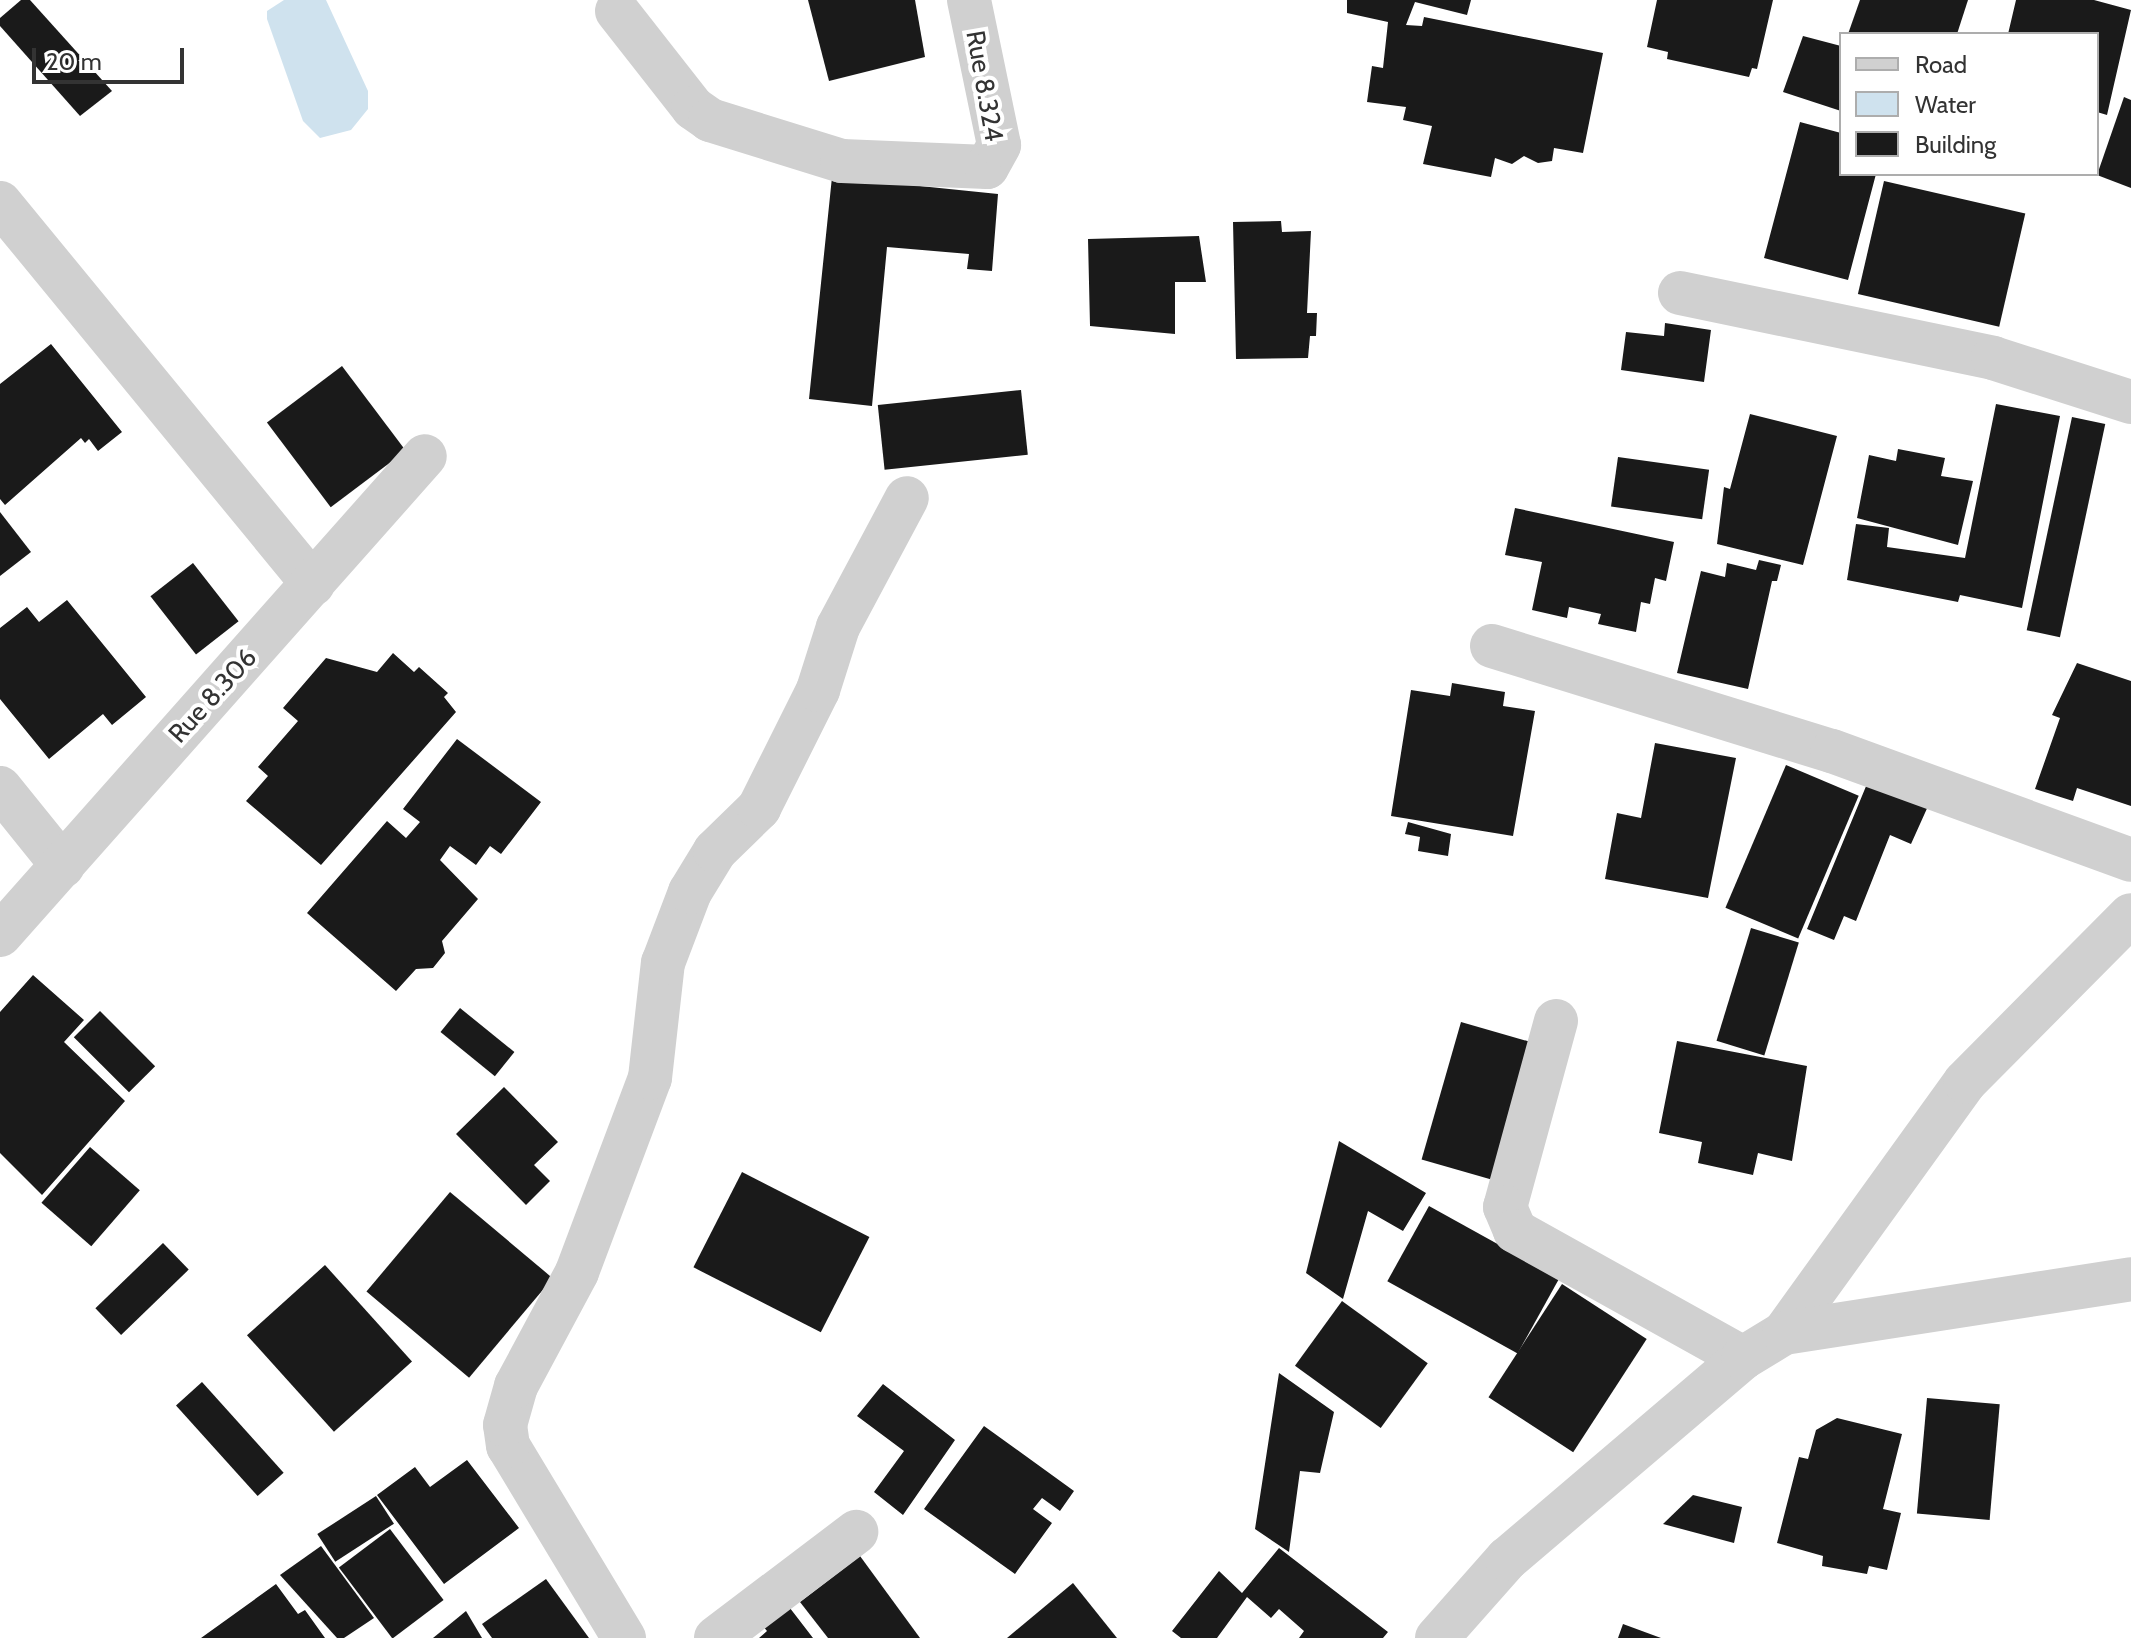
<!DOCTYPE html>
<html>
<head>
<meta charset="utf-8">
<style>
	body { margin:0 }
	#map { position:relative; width:2131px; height:1638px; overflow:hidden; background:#fff; font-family:Cabin,sans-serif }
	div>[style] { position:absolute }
	.water>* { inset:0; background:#cfe2ee }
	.building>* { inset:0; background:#1a1a1a; transform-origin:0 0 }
	.minor>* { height:44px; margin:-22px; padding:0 22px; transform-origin:22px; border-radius:22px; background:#d0d0d0 }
	.tertiary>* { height:44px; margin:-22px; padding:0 22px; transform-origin:22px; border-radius:22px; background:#d0d0d0 }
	span { translate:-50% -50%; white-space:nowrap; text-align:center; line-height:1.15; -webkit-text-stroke:8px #fff; paint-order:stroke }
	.street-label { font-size:26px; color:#333 }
	.legend { position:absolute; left:1839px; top:32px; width:260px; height:144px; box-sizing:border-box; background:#fff; border:2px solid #adadad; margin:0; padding:10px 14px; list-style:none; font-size:24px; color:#333 }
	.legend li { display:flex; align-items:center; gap:16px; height:40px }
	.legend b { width:40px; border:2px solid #adadad }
	.scale { position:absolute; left:32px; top:48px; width:152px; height:36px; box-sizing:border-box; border:4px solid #333; border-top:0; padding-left:10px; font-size:24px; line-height:28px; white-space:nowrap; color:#333; -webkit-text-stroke:6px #fff; paint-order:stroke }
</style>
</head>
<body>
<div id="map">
	<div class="water">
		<div style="clip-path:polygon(284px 0,326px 0,368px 91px,368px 109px,351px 130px,320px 138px,303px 121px,267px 19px,267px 11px)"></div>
	</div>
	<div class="building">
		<div style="clip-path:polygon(21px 0,30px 0,112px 91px,80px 116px,0 26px,0 18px)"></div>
		<div style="clip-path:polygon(808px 0,915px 0,925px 57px,829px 81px)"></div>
		<div style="clip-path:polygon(1347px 0,1471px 0,1467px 15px,1415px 2px,1406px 25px,1422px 26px,1424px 17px,1603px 53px,1583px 153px,1554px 148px,1552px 161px,1538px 163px,1524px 156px,1512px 164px,1495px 158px,1491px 177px,1423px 164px,1432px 126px,1403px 120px,1406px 107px,1367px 102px,1372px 66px,1383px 68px,1388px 22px,1347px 13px)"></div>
		<div style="clip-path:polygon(1657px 0,1773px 0,1757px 69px,1752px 68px,1749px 77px,1667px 59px,1668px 52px,1647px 47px)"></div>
		<div style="clip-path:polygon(1860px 0,1968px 0,1957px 34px,1848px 34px)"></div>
		<div style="clip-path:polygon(2016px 0,2094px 0,2131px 10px,2107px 115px,2097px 112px,2097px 34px,2008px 34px)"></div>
		<div style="clip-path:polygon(1803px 36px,1841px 46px,1841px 111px,1783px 92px)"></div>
		<div style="clip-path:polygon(2124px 97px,2131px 100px,2131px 188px,2097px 175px)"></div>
		<div style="clip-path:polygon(1800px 122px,1841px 133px,1841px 174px,1876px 174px,1848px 280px,1764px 258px)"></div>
		<div style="clip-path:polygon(832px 177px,998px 194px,992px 271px,967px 269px,969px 254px,887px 247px,872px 406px,809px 399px)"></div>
		<div style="left:1884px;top:181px;width:145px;height:116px;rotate:13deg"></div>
		<div style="clip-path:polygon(1281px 221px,1282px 232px,1311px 231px,1307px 313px,1317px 313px,1316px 336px,1310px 336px,1308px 358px,1236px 359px,1233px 222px)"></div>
		<div style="clip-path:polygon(1199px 236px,1206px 282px,1175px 282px,1175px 334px,1090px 326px,1088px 239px)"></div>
		<div style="clip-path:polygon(1665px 323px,1711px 330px,1704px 382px,1621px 370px,1626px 332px,1664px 336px)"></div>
		<div style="clip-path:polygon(51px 344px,122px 432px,98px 451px,89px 439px,85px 443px,81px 438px,5px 505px,0 499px,0 384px)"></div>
		<div style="left:342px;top:366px;width:106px;height:94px;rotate:53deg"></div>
		<div style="left:1021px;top:390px;width:65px;height:144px;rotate:84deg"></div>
		<div style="clip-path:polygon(1996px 404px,2060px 416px,2022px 608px,1960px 595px,1958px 602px,1847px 580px,1856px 524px,1889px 528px,1887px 547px,1965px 558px)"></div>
		<div style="clip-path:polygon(1750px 414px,1837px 436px,1803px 565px,1717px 544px,1724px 487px,1730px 489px)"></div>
		<div style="left:2072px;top:417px;width:34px;height:218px;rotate:12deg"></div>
		<div style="clip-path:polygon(1898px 449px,1945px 458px,1941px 476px,1973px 481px,1958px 545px,1857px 518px,1869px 455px,1896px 461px)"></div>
		<div style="left:1618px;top:457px;width:92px;height:50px;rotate:8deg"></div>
		<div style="clip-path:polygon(1515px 508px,1674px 542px,1666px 581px,1655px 578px,1650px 604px,1641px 602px,1636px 632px,1598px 624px,1601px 614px,1569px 607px,1567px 618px,1532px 610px,1542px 562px,1505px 555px)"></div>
		<div style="clip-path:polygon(0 512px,31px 552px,0 576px)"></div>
		<div style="clip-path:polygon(1759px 560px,1781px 565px,1777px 581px,1772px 581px,1748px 689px,1677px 673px,1701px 571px,1725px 577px,1727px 563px,1756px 570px)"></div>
		<div style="left:193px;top:563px;width:74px;height:54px;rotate:52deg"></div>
		<div style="clip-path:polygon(67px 600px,146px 697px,112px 725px,103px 714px,49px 759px,0 699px,0 628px,27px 607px,39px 622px)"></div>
		<div style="clip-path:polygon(393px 653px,414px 672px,419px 667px,448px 693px,444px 697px,456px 712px,321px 865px,246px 801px,268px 776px,258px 767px,298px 721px,283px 708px,326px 658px,377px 672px)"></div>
		<div style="clip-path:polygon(2077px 663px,2131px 681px,2131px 806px,2077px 788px,2073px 801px,2035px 789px,2060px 718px,2052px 715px)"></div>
		<div style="clip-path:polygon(1452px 683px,1505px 692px,1503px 706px,1535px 711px,1513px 836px,1391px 816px,1411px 690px,1450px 696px)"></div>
		<div style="clip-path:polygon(457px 739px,541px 802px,501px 854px,490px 846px,476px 865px,450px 846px,440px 860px,478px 899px,442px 941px,445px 953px,433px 968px,416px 969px,396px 991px,307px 913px,387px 821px,406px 838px,420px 822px,403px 809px)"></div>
		<div style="clip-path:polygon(1655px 743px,1736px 758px,1708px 898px,1605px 879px,1617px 813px,1641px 818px)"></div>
		<div style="left:1786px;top:765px;width:79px;height:155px;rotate:23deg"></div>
		<div style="clip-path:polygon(1869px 779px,1929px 804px,1911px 844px,1890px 835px,1856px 921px,1844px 916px,1834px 940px,1807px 929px)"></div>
		<div style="clip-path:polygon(1408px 822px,1451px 834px,1448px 856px,1418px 851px,1420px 837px,1405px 834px)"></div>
		<div style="left:1751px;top:928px;width:50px;height:118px;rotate:17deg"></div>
		<div style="clip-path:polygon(33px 975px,84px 1020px,64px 1042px,125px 1101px,42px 1195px,0 1153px,0 1012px)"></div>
		<div style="left:460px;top:1008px;width:70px;height:31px;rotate:39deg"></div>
		<div style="left:100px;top:1011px;width:78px;height:37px;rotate:45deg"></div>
		<div style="left:1461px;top:1022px;width:78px;height:143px;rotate:16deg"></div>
		<div style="clip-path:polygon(1677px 1041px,1807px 1066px,1792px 1161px,1758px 1153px,1753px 1175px,1698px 1163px,1702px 1142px,1659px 1133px)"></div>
		<div style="clip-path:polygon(504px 1087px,558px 1142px,534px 1165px,550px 1181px,526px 1205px,456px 1134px)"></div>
		<div style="clip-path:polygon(1339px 1141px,1426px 1193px,1403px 1231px,1368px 1211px,1343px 1299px,1306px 1273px)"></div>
		<div style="left:90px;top:1147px;width:66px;height:74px;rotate:41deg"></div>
		<div style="left:742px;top:1172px;width:143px;height:107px;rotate:27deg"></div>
		<div style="left:450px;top:1192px;width:134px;height:130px;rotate:40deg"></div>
		<div style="left:1429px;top:1206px;width:149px;height:86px;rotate:29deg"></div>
		<div style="left:163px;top:1243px;width:37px;height:94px;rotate:46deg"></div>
		<div style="left:325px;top:1265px;width:130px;height:105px;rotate:48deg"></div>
		<div style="left:1562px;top:1284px;width:101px;height:135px;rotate:33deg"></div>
		<div style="left:1342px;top:1301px;width:106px;height:80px;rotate:36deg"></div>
		<div style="clip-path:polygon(1279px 1373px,1334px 1412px,1320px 1473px,1300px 1471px,1289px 1552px,1255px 1529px)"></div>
		<div style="left:202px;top:1382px;width:122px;height:35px;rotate:48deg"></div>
		<div style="clip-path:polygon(883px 1384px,955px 1440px,903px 1515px,874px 1492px,904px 1451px,857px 1416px)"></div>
		<div style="left:1927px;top:1398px;width:73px;height:116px;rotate:5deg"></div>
		<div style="clip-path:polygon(1837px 1418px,1902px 1434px,1883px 1509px,1901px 1513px,1887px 1570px,1869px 1566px,1867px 1574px,1822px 1566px,1823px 1556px,1777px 1543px,1799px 1457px,1808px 1459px,1816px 1430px)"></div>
		<div style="clip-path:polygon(984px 1426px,1074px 1491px,1060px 1511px,1042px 1498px,1033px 1509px,1052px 1523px,1015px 1574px,924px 1509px)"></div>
		<div style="clip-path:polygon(467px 1460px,519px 1528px,444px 1584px,377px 1495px,415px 1467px,430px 1487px)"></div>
		<div style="clip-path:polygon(1693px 1495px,1742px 1507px,1734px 1543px,1663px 1524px)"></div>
		<div style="left:376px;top:1496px;width:33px;height:70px;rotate:57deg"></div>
		<div style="left:390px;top:1529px;width:89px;height:64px;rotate:53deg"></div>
		<div style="clip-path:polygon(321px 1546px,374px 1618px,344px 1638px,337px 1638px,280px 1575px)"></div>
		<div style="clip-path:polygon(1279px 1548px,1388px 1632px,1383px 1638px,1299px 1638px,1304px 1631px,1279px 1609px,1271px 1618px,1247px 1597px,1217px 1638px,1181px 1638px,1172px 1631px,1219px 1571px,1242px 1593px)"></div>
		<div style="clip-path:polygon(860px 1556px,920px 1638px,828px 1638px,800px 1602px)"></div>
		<div style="clip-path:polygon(546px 1579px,589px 1638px,492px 1638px,482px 1624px)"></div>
		<div style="clip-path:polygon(1073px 1583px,1117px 1638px,1007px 1638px)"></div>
		<div style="clip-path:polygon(276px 1584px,298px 1614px,305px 1610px,325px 1638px,201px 1638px)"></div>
		<div style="clip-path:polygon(783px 1599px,813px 1638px,759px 1638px,767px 1631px,756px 1618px)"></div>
		<div style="clip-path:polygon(466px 1611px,482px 1638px,433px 1638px)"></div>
		<div style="clip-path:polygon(1623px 1624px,1661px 1638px,1618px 1638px)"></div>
	</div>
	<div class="minor">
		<div style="left:617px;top:11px;width:123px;rotate:51.9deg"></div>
		<div style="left:693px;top:108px;width:21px;rotate:35deg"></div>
		<div style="left:710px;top:120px;width:138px;rotate:17.3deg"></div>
		<div style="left:842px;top:161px;width:145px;rotate:2.4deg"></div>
		<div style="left:987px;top:167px;width:25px;rotate:-61deg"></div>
		<div style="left:999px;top:145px;width:148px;rotate:-101.7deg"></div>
		<div style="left:0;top:203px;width:493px;rotate:50.6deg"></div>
		<div style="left:1680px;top:293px;width:320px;rotate:11.7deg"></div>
		<div style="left:1993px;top:358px;width:145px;rotate:17.7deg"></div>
		<div style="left:1492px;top:646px;width:356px;rotate:17.2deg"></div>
		<div style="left:1832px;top:751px;width:318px;rotate:20deg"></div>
		<div style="left:0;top:788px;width:100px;rotate:51.1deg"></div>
		<div style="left:0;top:935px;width:640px;rotate:-48.42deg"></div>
		<div style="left:1556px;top:1021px;width:193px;rotate:105.3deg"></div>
		<div style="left:1505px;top:1207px;width:26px;rotate:67deg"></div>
		<div style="left:1515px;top:1231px;width:261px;rotate:29.1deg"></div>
		<div style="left:624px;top:1638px;width:224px;rotate:-121.1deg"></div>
		<div style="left:508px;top:1446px;width:21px;rotate:-98deg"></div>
		<div style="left:505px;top:1425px;width:41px;rotate:-74.2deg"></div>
		<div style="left:516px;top:1386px;width:129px;rotate:-61.8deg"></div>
		<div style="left:577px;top:1272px;width:207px;rotate:-69.4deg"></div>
		<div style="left:650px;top:1078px;width:116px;rotate:-83.6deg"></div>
		<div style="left:663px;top:963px;width:76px;rotate:-69.2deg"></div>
		<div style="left:690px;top:892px;width:48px;rotate:-58.6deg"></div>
		<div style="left:715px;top:851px;width:62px;rotate:-44.3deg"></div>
		<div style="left:759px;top:808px;width:132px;rotate:-63.4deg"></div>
		<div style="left:818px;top:690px;width:66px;rotate:-72.4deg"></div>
		<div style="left:838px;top:627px;width:146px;rotate:-61.9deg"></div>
		<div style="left:716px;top:1638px;width:176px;rotate:-37.1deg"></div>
	</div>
	<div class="tertiary">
		<div style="left:1784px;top:1333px;width:309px;rotate:-54.2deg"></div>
		<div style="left:1965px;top:1082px;width:235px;rotate:-45.2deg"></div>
		<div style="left:1437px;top:1638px;width:106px;rotate:-48.5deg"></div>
		<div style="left:1507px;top:1559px;width:310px;rotate:-40.4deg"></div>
		<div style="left:1743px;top:1358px;width:48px;rotate:-31.4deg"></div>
		<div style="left:1784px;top:1333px;width:351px;rotate:-8.8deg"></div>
	</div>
	<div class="street-label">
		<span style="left:984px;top:86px;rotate:80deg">Rue 8.324</span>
		<span style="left:213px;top:696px;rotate:-48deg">Rue 8.306</span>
	</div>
	<ul class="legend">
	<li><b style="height:10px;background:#d0d0d0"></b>Road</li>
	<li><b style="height:22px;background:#cfe2ee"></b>Water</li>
	<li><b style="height:22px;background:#1a1a1a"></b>Building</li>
	</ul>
	<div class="scale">20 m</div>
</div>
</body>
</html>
